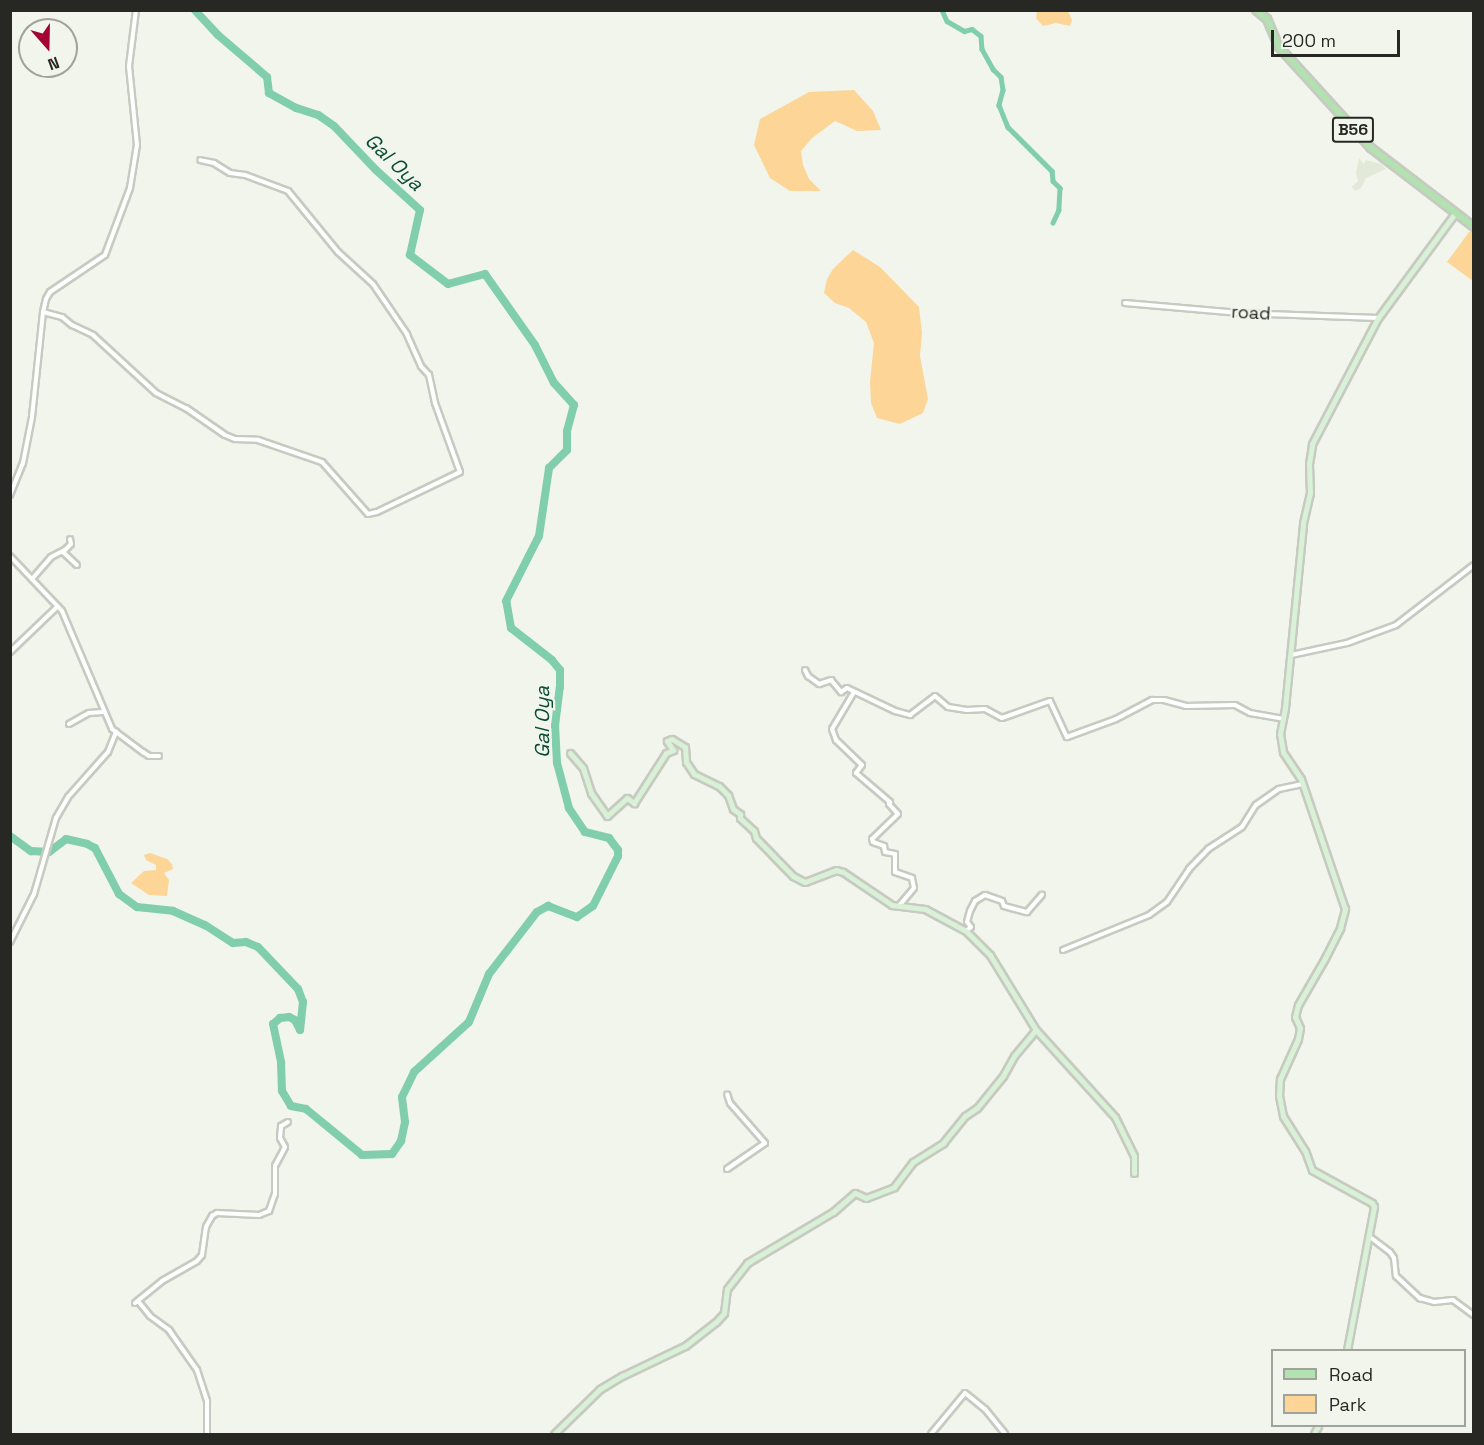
<!DOCTYPE html>
<html>
<head>
<meta charset="utf-8">
<style>
	body { margin:0 }
	#map { position:relative; width:1484px; height:1445px; overflow:hidden; background:#f1f5eb; font-family:"Space Grotesk",sans-serif }
	div>[style] { position:absolute }
	.built>* { inset:0; background:#e3e9d8 }
	.green>* { inset:0; background:#fcd597 }
	.canal>* { height:4.5px; margin:-2.25px; padding:0 2.25px; transform-origin:2.25px; border-radius:2.25px; background:#80ceab }
	.river>* { height:8px; margin:-4px; padding:0 4px; transform-origin:4px; border-radius:4px; background:#80ceab }
	.roads { filter:drop-shadow(2px 0 #c7cac1) drop-shadow(-2px 0 #c7cac1) drop-shadow(0 2px #c7cac1) drop-shadow(0 -2px #c7cac1) }
	.street>* { height:4px; margin:-2px; padding:0 2px; transform-origin:2px; border-radius:2px; background:#fff }
	.secondary>* { height:5px; margin:-2.5px; padding:0 2.5px; transform-origin:2.5px; border-radius:2.5px; background:#d8f1d7 }
	.primary>* { height:6px; margin:-3px; padding:0 3px; transform-origin:3px; border-radius:3px; background:#b1e2af }
	span { translate:-50% -50%; white-space:nowrap; text-align:center; line-height:1.15; -webkit-text-stroke:4.5px #f1f5eb; paint-order:stroke }
	.shield-label span { padding:2px 4px; background:#f1f5eb; border:2px solid; border-radius:4px; -webkit-text-stroke-width:0 }
	.shield-label { font-size:16px; color:#272824; font-weight:700 }
	.street-label { font-size:18px; color:#272824 }
	.water-label { font-size:20px; color:#0a4c35; font-style:italic }
	.frame { position:absolute; inset:0; border:12px solid #272824; pointer-events:none }
	.legend { position:absolute; left:1271px; top:1349px; width:195px; height:78px; box-sizing:border-box; background:#f1f5eb; border:2px solid #a0a39b; margin:0; padding:8px 10px; list-style:none; font-size:18px; color:#272824 }
	.legend li { display:flex; align-items:center; gap:12px; height:30px }
	.legend b { width:30px; border:2px solid #a0a39b }
	.north { position:absolute; left:18px; top:18px; width:60px; height:60px; box-sizing:border-box; background:#f1f5eb; border:2px solid #a0a39b; border-radius:50%; rotate:160deg; font-size:16px; font-weight:700; line-height:24px; text-align:center; color:#272824 }
	.north::after { content:''; display:block; margin:auto; width:21px; height:27px; background:#a30433; clip-path:polygon(50% 0,100% 100%,50% 72%,0 100%) }
	.scale { position:absolute; left:1271px; top:30px; width:129px; height:27px; box-sizing:border-box; border:3px solid #272824; border-top:0; padding-left:8px; font-size:18px; line-height:21px; white-space:nowrap; color:#272824; -webkit-text-stroke:4px #f1f5eb; paint-order:stroke }
</style>
</head>
<body>
<div id="map">
	<div class="built">
		<div style="clip-path:polygon(1359px 158px,1364px 164px,1366px 160px,1381px 164px,1386px 169px,1366px 178px,1361px 188px,1355px 191px,1352px 187px,1358px 181px,1356px 173px)"></div>
	</div>
	<div class="green">
		<div style="clip-path:polygon(1037px 11px,1068px 11px,1072px 20px,1070px 26px,1056px 23px,1043px 26px,1036px 18px)"></div>
		<div style="clip-path:polygon(854px 90px,873px 111px,881px 130px,857px 131px,835px 121px,812px 138px,801px 151px,803px 165px,809px 179px,821px 191px,790px 191px,770px 178px,754px 145px,760px 119px,809px 92px)"></div>
		<div style="clip-path:polygon(1469px 232px,1473px 232px,1473px 281px,1447px 262px)"></div>
		<div style="clip-path:polygon(853px 250px,880px 267px,919px 307px,922px 333px,920px 356px,928px 399px,923px 413px,900px 424px,877px 418px,871px 403px,870px 382px,874px 343px,866px 322px,849px 308px,835px 303px,824px 293px,827px 279px,833px 269px)"></div>
		<div style="clip-path:polygon(150px 853px,167px 859px,172px 864px,173px 869px,164px 873px,169px 880px,167px 896px,149px 895px,131px 883px,144px 871px,156px 870px,156px 865px,146px 860px,144px 855px)"></div>
	</div>
	<div class="canal">
		<div style="left:942px;top:10px;width:12px;rotate:66deg"></div>
		<div style="left:947px;top:21px;width:20px;rotate:30deg"></div>
		<div style="left:964px;top:31px;width:8px;rotate:-14deg"></div>
		<div style="left:972px;top:29px;width:11px;rotate:38deg"></div>
		<div style="left:981px;top:36px;width:13px;rotate:86deg"></div>
		<div style="left:982px;top:49px;width:23px;rotate:61deg"></div>
		<div style="left:993px;top:69px;width:11px;rotate:45deg"></div>
		<div style="left:1001px;top:77px;width:13px;rotate:81deg"></div>
		<div style="left:1003px;top:90px;width:16px;rotate:105deg"></div>
		<div style="left:999px;top:105px;width:24px;rotate:68deg"></div>
		<div style="left:1008px;top:127px;width:62px;rotate:45deg"></div>
		<div style="left:1052px;top:171px;width:10px;rotate:84deg"></div>
		<div style="left:1053px;top:181px;width:10px;rotate:45deg"></div>
		<div style="left:1060px;top:188px;width:22px;rotate:93deg"></div>
		<div style="left:1059px;top:210px;width:14px;rotate:115deg"></div>
	</div>
	<div class="river">
		<div style="left:10px;top:836px;width:26px;rotate:36deg"></div>
		<div style="left:31px;top:851px;width:18px;rotate:3deg"></div>
		<div style="left:49px;top:852px;width:21px;rotate:-37deg"></div>
		<div style="left:66px;top:839px;width:22px;rotate:13deg"></div>
		<div style="left:87px;top:844px;width:9px;rotate:27deg"></div>
		<div style="left:95px;top:848px;width:52px;rotate:62.4deg"></div>
		<div style="left:119px;top:894px;width:22px;rotate:36deg"></div>
		<div style="left:137px;top:907px;width:36px;rotate:6deg"></div>
		<div style="left:173px;top:911px;width:35px;rotate:24deg"></div>
		<div style="left:205px;top:925px;width:33px;rotate:33deg"></div>
		<div style="left:233px;top:943px;width:13px;rotate:-4deg"></div>
		<div style="left:246px;top:942px;width:13px;rotate:23deg"></div>
		<div style="left:258px;top:947px;width:58px;rotate:46.4deg"></div>
		<div style="left:298px;top:989px;width:14px;rotate:69deg"></div>
		<div style="left:303px;top:1002px;width:28px;rotate:96deg"></div>
		<div style="left:300px;top:1030px;width:11px;rotate:-117deg"></div>
		<div style="left:295px;top:1020px;width:7px;rotate:-153deg"></div>
		<div style="left:289px;top:1017px;width:9px;rotate:174deg"></div>
		<div style="left:280px;top:1018px;width:9px;rotate:139deg"></div>
		<div style="left:273px;top:1024px;width:40px;rotate:78deg"></div>
		<div style="left:281px;top:1063px;width:28px;rotate:88deg"></div>
		<div style="left:282px;top:1091px;width:17px;rotate:59deg"></div>
		<div style="left:291px;top:1106px;width:15px;rotate:11deg"></div>
		<div style="left:306px;top:1109px;width:72px;rotate:39.4deg"></div>
		<div style="left:362px;top:1155px;width:30px;rotate:-2deg"></div>
		<div style="left:392px;top:1154px;width:16px;rotate:-55deg"></div>
		<div style="left:401px;top:1141px;width:19px;rotate:-78deg"></div>
		<div style="left:405px;top:1122px;width:25px;rotate:-97deg"></div>
		<div style="left:402px;top:1097px;width:28px;rotate:-64deg"></div>
		<div style="left:414px;top:1072px;width:74px;rotate:-42.3deg"></div>
		<div style="left:469px;top:1022px;width:52px;rotate:-67.4deg"></div>
		<div style="left:489px;top:974px;width:78px;rotate:-52.3deg"></div>
		<div style="left:537px;top:912px;width:13px;rotate:-29deg"></div>
		<div style="left:548px;top:906px;width:31px;rotate:21deg"></div>
		<div style="left:577px;top:917px;width:19px;rotate:-35deg"></div>
		<div style="left:593px;top:906px;width:56px;rotate:-63.4deg"></div>
		<div style="left:618px;top:856px;width:6px;rotate:-90deg"></div>
		<div style="left:618px;top:850px;width:15px;rotate:-127deg"></div>
		<div style="left:609px;top:838px;width:25px;rotate:-166deg"></div>
		<div style="left:585px;top:832px;width:29px;rotate:-124deg"></div>
		<div style="left:569px;top:808px;width:47px;rotate:-104.9deg"></div>
		<div style="left:557px;top:763px;width:37px;rotate:-93deg"></div>
		<div style="left:555px;top:726px;width:39px;rotate:-83deg"></div>
		<div style="left:560px;top:687px;width:17px;rotate:-90deg"></div>
		<div style="left:560px;top:670px;width:13px;rotate:-129deg"></div>
		<div style="left:552px;top:660px;width:52px;rotate:-142deg"></div>
		<div style="left:511px;top:628px;width:27px;rotate:-100deg"></div>
		<div style="left:506px;top:601px;width:73px;rotate:-63.1deg"></div>
		<div style="left:539px;top:536px;width:69px;rotate:-81.6deg"></div>
		<div style="left:549px;top:468px;width:25px;rotate:-45deg"></div>
		<div style="left:567px;top:450px;width:19px;rotate:-90deg"></div>
		<div style="left:567px;top:431px;width:27px;rotate:-75deg"></div>
		<div style="left:574px;top:405px;width:30px;rotate:-132deg"></div>
		<div style="left:554px;top:383px;width:42px;rotate:-116.6deg"></div>
		<div style="left:535px;top:345px;width:87px;rotate:-125.2deg"></div>
		<div style="left:485px;top:274px;width:38px;rotate:165deg"></div>
		<div style="left:448px;top:284px;width:48px;rotate:-142.7deg"></div>
		<div style="left:410px;top:255px;width:46px;rotate:-77.5deg"></div>
		<div style="left:420px;top:210px;width:61px;rotate:-137.7deg"></div>
		<div style="left:375px;top:169px;width:59px;rotate:-133.6deg"></div>
		<div style="left:334px;top:126px;width:19px;rotate:-145deg"></div>
		<div style="left:318px;top:115px;width:23px;rotate:-162deg"></div>
		<div style="left:296px;top:108px;width:31px;rotate:-151deg"></div>
		<div style="left:269px;top:93px;width:16px;rotate:-97deg"></div>
		<div style="left:267px;top:77px;width:65px;rotate:-139.4deg"></div>
		<div style="left:218px;top:35px;width:34px;rotate:-133deg"></div>
	</div>
	<div class="roads">
		<div class="street">
			<div style="left:1125px;top:303px;width:115px;rotate:5deg"></div>
			<div style="left:1240px;top:313px;width:138px;rotate:2.1deg"></div>
			<div style="left:43px;top:312px;width:20px;rotate:15deg"></div>
			<div style="left:62px;top:317px;width:13px;rotate:39deg"></div>
			<div style="left:72px;top:325px;width:23px;rotate:25deg"></div>
			<div style="left:93px;top:335px;width:86px;rotate:42.6deg"></div>
			<div style="left:156px;top:393px;width:34px;rotate:27deg"></div>
			<div style="left:186px;top:408px;width:47px;rotate:34.7deg"></div>
			<div style="left:225px;top:435px;width:11px;rotate:22deg"></div>
			<div style="left:235px;top:439px;width:23px;rotate:2deg"></div>
			<div style="left:258px;top:440px;width:68px;rotate:19deg"></div>
			<div style="left:322px;top:462px;width:69px;rotate:48.5deg"></div>
			<div style="left:368px;top:514px;width:9px;rotate:-13deg"></div>
			<div style="left:377px;top:512px;width:92px;rotate:-25.7deg"></div>
			<div style="left:460px;top:472px;width:73px;rotate:-109.9deg"></div>
			<div style="left:435px;top:403px;width:29px;rotate:-102deg"></div>
			<div style="left:429px;top:375px;width:12px;rotate:-132deg"></div>
			<div style="left:421px;top:366px;width:35px;rotate:-114deg"></div>
			<div style="left:407px;top:334px;width:60px;rotate:-124.2deg"></div>
			<div style="left:373px;top:284px;width:47px;rotate:-137.6deg"></div>
			<div style="left:338px;top:252px;width:79px;rotate:-129.3deg"></div>
			<div style="left:288px;top:191px;width:46px;rotate:-159.6deg"></div>
			<div style="left:245px;top:175px;width:15px;rotate:-172deg"></div>
			<div style="left:230px;top:173px;width:19px;rotate:-148deg"></div>
			<div style="left:214px;top:163px;width:14px;rotate:-168deg"></div>
			<div style="left:10px;top:495px;width:35px;rotate:-68deg"></div>
			<div style="left:23px;top:463px;width:47px;rotate:-78.9deg"></div>
			<div style="left:32px;top:417px;width:106px;rotate:-84deg"></div>
			<div style="left:43px;top:312px;width:13px;rotate:-77deg"></div>
			<div style="left:46px;top:299px;width:8px;rotate:-60deg"></div>
			<div style="left:50px;top:292px;width:66px;rotate:-33.9deg"></div>
			<div style="left:105px;top:255px;width:72px;rotate:-69.5deg"></div>
			<div style="left:130px;top:188px;width:44px;rotate:-80.8deg"></div>
			<div style="left:137px;top:145px;width:79px;rotate:-95.8deg"></div>
			<div style="left:129px;top:66px;width:56px;rotate:-82.9deg"></div>
			<div style="left:63px;top:552px;width:19px;rotate:43deg"></div>
			<div style="left:10px;top:556px;width:76px;rotate:46.6deg"></div>
			<div style="left:62px;top:611px;width:128px;rotate:67deg"></div>
			<div style="left:112px;top:729px;width:39px;rotate:37deg"></div>
			<div style="left:143px;top:752px;width:7px;rotate:34deg"></div>
			<div style="left:149px;top:756px;width:10px"></div>
			<div style="left:32px;top:579px;width:29px;rotate:-49deg"></div>
			<div style="left:51px;top:557px;width:16px;rotate:-27deg"></div>
			<div style="left:65px;top:550px;width:8px;rotate:-45deg"></div>
			<div style="left:71px;top:544px;width:5px;rotate:-101deg"></div>
			<div style="left:10px;top:652px;width:66px;rotate:-43.8deg"></div>
			<div style="left:1291px;top:655px;width:57px;rotate:-12.1deg"></div>
			<div style="left:1347px;top:643px;width:52px;rotate:-20.2deg"></div>
			<div style="left:1396px;top:625px;width:98px;rotate:-37.6deg"></div>
			<div style="left:805px;top:670px;width:7px;rotate:63deg"></div>
			<div style="left:808px;top:676px;width:14px;rotate:36deg"></div>
			<div style="left:819px;top:684px;width:13px;rotate:-18deg"></div>
			<div style="left:831px;top:680px;width:16px;rotate:50deg"></div>
			<div style="left:841px;top:692px;width:7px;rotate:-34deg"></div>
			<div style="left:847px;top:688px;width:53px;rotate:25.6deg"></div>
			<div style="left:895px;top:711px;width:16px;rotate:15deg"></div>
			<div style="left:910px;top:715px;width:31px;rotate:-37deg"></div>
			<div style="left:935px;top:696px;width:17px;rotate:40deg"></div>
			<div style="left:948px;top:707px;width:19px;rotate:9deg"></div>
			<div style="left:967px;top:710px;width:18px;rotate:-3deg"></div>
			<div style="left:985px;top:709px;width:19px;rotate:28deg"></div>
			<div style="left:1002px;top:718px;width:51px;rotate:-19.5deg"></div>
			<div style="left:1050px;top:701px;width:40px;rotate:65deg"></div>
			<div style="left:1067px;top:737px;width:52px;rotate:-20.2deg"></div>
			<div style="left:1116px;top:719px;width:41px;rotate:-27.8deg"></div>
			<div style="left:1152px;top:700px;width:12px"></div>
			<div style="left:1164px;top:700px;width:23px;rotate:15deg"></div>
			<div style="left:1186px;top:706px;width:49px;rotate:-1.2deg"></div>
			<div style="left:1235px;top:705px;width:17px;rotate:28deg"></div>
			<div style="left:1250px;top:713px;width:34px;rotate:10deg"></div>
			<div style="left:854px;top:692px;width:43px;rotate:120.7deg"></div>
			<div style="left:832px;top:729px;width:12px;rotate:70deg"></div>
			<div style="left:836px;top:740px;width:36px;rotate:44deg"></div>
			<div style="left:862px;top:765px;width:10px;rotate:127deg"></div>
			<div style="left:856px;top:773px;width:45px;rotate:40.5deg"></div>
			<div style="left:890px;top:802px;width:2px;rotate:117deg"></div>
			<div style="left:889px;top:804px;width:13px;rotate:48deg"></div>
			<div style="left:898px;top:814px;width:36px;rotate:136deg"></div>
			<div style="left:872px;top:839px;width:3px;rotate:72deg"></div>
			<div style="left:873px;top:842px;width:12px;rotate:20deg"></div>
			<div style="left:884px;top:846px;width:6px;rotate:81deg"></div>
			<div style="left:885px;top:852px;width:10px;rotate:11deg"></div>
			<div style="left:895px;top:854px;width:18px;rotate:90deg"></div>
			<div style="left:895px;top:872px;width:18px;rotate:19deg"></div>
			<div style="left:912px;top:878px;width:10px;rotate:79deg"></div>
			<div style="left:914px;top:888px;width:23px;rotate:130deg"></div>
			<div style="left:69px;top:724px;width:23px;rotate:-29deg"></div>
			<div style="left:89px;top:713px;width:14px;rotate:-4deg"></div>
			<div style="left:966px;top:931px;width:6px;rotate:-39deg"></div>
			<div style="left:971px;top:927px;width:6px;rotate:-129deg"></div>
			<div style="left:967px;top:922px;width:11px;rotate:-75deg"></div>
			<div style="left:970px;top:911px;width:11px;rotate:-63deg"></div>
			<div style="left:975px;top:901px;width:12px;rotate:-31deg"></div>
			<div style="left:985px;top:895px;width:18px;rotate:19deg"></div>
			<div style="left:1002px;top:901px;width:5px;rotate:68deg"></div>
			<div style="left:1004px;top:906px;width:24px;rotate:15deg"></div>
			<div style="left:1027px;top:912px;width:23px;rotate:-49deg"></div>
			<div style="left:10px;top:942px;width:54px;rotate:-63.4deg"></div>
			<div style="left:34px;top:894px;width:79px;rotate:-73.9deg"></div>
			<div style="left:56px;top:818px;width:24px;rotate:-60deg"></div>
			<div style="left:68px;top:797px;width:60px;rotate:-48.4deg"></div>
			<div style="left:108px;top:752px;width:22px;rotate:-68deg"></div>
			<div style="left:1063px;top:950px;width:93px;rotate:-22.1deg"></div>
			<div style="left:1149px;top:915px;width:22px;rotate:-36deg"></div>
			<div style="left:1167px;top:902px;width:40px;rotate:-56deg"></div>
			<div style="left:1189px;top:869px;width:28px;rotate:-46deg"></div>
			<div style="left:1208px;top:849px;width:40px;rotate:-32.9deg"></div>
			<div style="left:1242px;top:827px;width:26px;rotate:-58deg"></div>
			<div style="left:1256px;top:805px;width:28px;rotate:-35deg"></div>
			<div style="left:1279px;top:789px;width:24px;rotate:-12deg"></div>
			<div style="left:727px;top:1169px;width:46px;rotate:-34.4deg"></div>
			<div style="left:765px;top:1143px;width:53px;rotate:-131.2deg"></div>
			<div style="left:730px;top:1103px;width:9px;rotate:-108deg"></div>
			<div style="left:1370px;top:1237px;width:25px;rotate:37deg"></div>
			<div style="left:1390px;top:1252px;width:7px;rotate:56deg"></div>
			<div style="left:1394px;top:1258px;width:18px;rotate:84deg"></div>
			<div style="left:1396px;top:1276px;width:33px;rotate:43deg"></div>
			<div style="left:1420px;top:1298px;width:15px;rotate:16deg"></div>
			<div style="left:1434px;top:1302px;width:19px;rotate:-6deg"></div>
			<div style="left:1453px;top:1300px;width:26px;rotate:36deg"></div>
			<div style="left:138px;top:1301px;width:19px;rotate:51deg"></div>
			<div style="left:150px;top:1316px;width:24px;rotate:36deg"></div>
			<div style="left:169px;top:1330px;width:49px;rotate:55deg"></div>
			<div style="left:197px;top:1370px;width:33px;rotate:72deg"></div>
			<div style="left:207px;top:1401px;width:33px;rotate:90deg"></div>
			<div style="left:135px;top:1303px;width:35px;rotate:-39deg"></div>
			<div style="left:162px;top:1281px;width:40px;rotate:-29.7deg"></div>
			<div style="left:197px;top:1261px;width:8px;rotate:-50deg"></div>
			<div style="left:202px;top:1255px;width:28px;rotate:-82deg"></div>
			<div style="left:206px;top:1227px;width:13px;rotate:-61deg"></div>
			<div style="left:212px;top:1216px;width:6px;rotate:-31deg"></div>
			<div style="left:217px;top:1213px;width:42px;rotate:2.7deg"></div>
			<div style="left:259px;top:1215px;width:11px;rotate:-22deg"></div>
			<div style="left:269px;top:1211px;width:18px;rotate:-71deg"></div>
			<div style="left:275px;top:1194px;width:28px;rotate:-90deg"></div>
			<div style="left:275px;top:1166px;width:21px;rotate:-62deg"></div>
			<div style="left:285px;top:1147px;width:10px;rotate:-119deg"></div>
			<div style="left:280px;top:1138px;width:12px;rotate:-85deg"></div>
			<div style="left:281px;top:1126px;width:8px;rotate:-30deg"></div>
			<div style="left:931px;top:1434px;width:53px;rotate:-50.3deg"></div>
			<div style="left:965px;top:1393px;width:26px;rotate:39deg"></div>
			<div style="left:985px;top:1409px;width:32px;rotate:51deg"></div>
		</div>
		<div class="secondary">
			<div style="left:570px;top:753px;width:20px;rotate:49deg"></div>
			<div style="left:583px;top:768px;width:26px;rotate:72deg"></div>
			<div style="left:591px;top:793px;width:28px;rotate:55deg"></div>
			<div style="left:607px;top:816px;width:27px;rotate:-42deg"></div>
			<div style="left:627px;top:798px;width:9px;rotate:36deg"></div>
			<div style="left:634px;top:803px;width:59px;rotate:-57.4deg"></div>
			<div style="left:666px;top:753px;width:8px;rotate:-23deg"></div>
			<div style="left:673px;top:750px;width:11px;rotate:-124deg"></div>
			<div style="left:667px;top:741px;width:5px;rotate:-22deg"></div>
			<div style="left:672px;top:739px;width:15px;rotate:32deg"></div>
			<div style="left:685px;top:747px;width:15px;rotate:86deg"></div>
			<div style="left:686px;top:762px;width:14px;rotate:56deg"></div>
			<div style="left:694px;top:774px;width:28px;rotate:26deg"></div>
			<div style="left:719px;top:786px;width:13px;rotate:45deg"></div>
			<div style="left:728px;top:795px;width:15px;rotate:70deg"></div>
			<div style="left:733px;top:809px;width:9px;rotate:36deg"></div>
			<div style="left:740px;top:814px;width:4px;rotate:90deg"></div>
			<div style="left:740px;top:818px;width:19px;rotate:43deg"></div>
			<div style="left:754px;top:831px;width:7px;rotate:74deg"></div>
			<div style="left:756px;top:838px;width:53px;rotate:45.8deg"></div>
			<div style="left:793px;top:876px;width:13px;rotate:27deg"></div>
			<div style="left:805px;top:882px;width:33px;rotate:-21deg"></div>
			<div style="left:836px;top:870px;width:7px;rotate:16deg"></div>
			<div style="left:843px;top:872px;width:59px;rotate:34deg"></div>
			<div style="left:892px;top:905px;width:33px;rotate:7deg"></div>
			<div style="left:925px;top:909px;width:47px;rotate:28.2deg"></div>
			<div style="left:966px;top:931px;width:34px;rotate:45deg"></div>
			<div style="left:990px;top:955px;width:88px;rotate:58.5deg"></div>
			<div style="left:1036px;top:1030px;width:118px;rotate:47.8deg"></div>
			<div style="left:1115px;top:1117px;width:43px;rotate:64deg"></div>
			<div style="left:1134px;top:1156px;width:17px;rotate:90deg"></div>
			<div style="left:1347px;top:1350px;width:146px;rotate:-79.3deg"></div>
			<div style="left:1374px;top:1207px;width:4px;rotate:-117deg"></div>
			<div style="left:1372px;top:1203px;width:68px;rotate:-151.2deg"></div>
			<div style="left:1312px;top:1170px;width:20px;rotate:-110deg"></div>
			<div style="left:1305px;top:1151px;width:41px;rotate:-122.2deg"></div>
			<div style="left:1283px;top:1116px;width:20px;rotate:-101deg"></div>
			<div style="left:1279px;top:1096px;width:17px;rotate:-87deg"></div>
			<div style="left:1280px;top:1079px;width:44px;rotate:-65.8deg"></div>
			<div style="left:1298px;top:1039px;width:11px;rotate:-80deg"></div>
			<div style="left:1300px;top:1028px;width:12px;rotate:-114deg"></div>
			<div style="left:1295px;top:1017px;width:12px;rotate:-76deg"></div>
			<div style="left:1298px;top:1005px;width:54px;rotate:-60.1deg"></div>
			<div style="left:1325px;top:958px;width:34px;rotate:-63deg"></div>
			<div style="left:1340px;top:928px;width:20px;rotate:-75deg"></div>
			<div style="left:1345px;top:909px;width:137px;rotate:-108.7deg"></div>
			<div style="left:1301px;top:779px;width:32px;rotate:-124deg"></div>
			<div style="left:1283px;top:752px;width:18px;rotate:-99deg"></div>
			<div style="left:1280px;top:734px;width:26px;rotate:-79deg"></div>
			<div style="left:1285px;top:708px;width:186px;rotate:-84.4deg"></div>
			<div style="left:1303px;top:523px;width:31px;rotate:-77deg"></div>
			<div style="left:1310px;top:493px;width:29px;rotate:-92deg"></div>
			<div style="left:1309px;top:464px;width:20px;rotate:-81deg"></div>
			<div style="left:1312px;top:444px;width:142px;rotate:-62.4deg"></div>
			<div style="left:1378px;top:318px;width:130px;rotate:-53.7deg"></div>
			<div style="left:554px;top:1434px;width:64px;rotate:-44.4deg"></div>
			<div style="left:600px;top:1389px;width:26px;rotate:-31deg"></div>
			<div style="left:622px;top:1376px;width:70px;rotate:-25.5deg"></div>
			<div style="left:685px;top:1346px;width:39px;rotate:-38deg"></div>
			<div style="left:716px;top:1322px;width:12px;rotate:-48deg"></div>
			<div style="left:724px;top:1313px;width:24px;rotate:-83deg"></div>
			<div style="left:727px;top:1289px;width:33px;rotate:-52deg"></div>
			<div style="left:747px;top:1263px;width:100px;rotate:-30.7deg"></div>
			<div style="left:833px;top:1212px;width:29px;rotate:-41deg"></div>
			<div style="left:855px;top:1193px;width:12px;rotate:24deg"></div>
			<div style="left:866px;top:1198px;width:30px;rotate:-21deg"></div>
			<div style="left:894px;top:1187px;width:31px;rotate:-53deg"></div>
			<div style="left:913px;top:1162px;width:36px;rotate:-32deg"></div>
			<div style="left:943px;top:1143px;width:35px;rotate:-51deg"></div>
			<div style="left:965px;top:1116px;width:14px;rotate:-34deg"></div>
			<div style="left:977px;top:1108px;width:41px;rotate:-50.9deg"></div>
			<div style="left:1003px;top:1076px;width:23px;rotate:-61deg"></div>
			<div style="left:1014px;top:1056px;width:34px;rotate:-50deg"></div>
			<div style="left:1314px;top:1434px;width:9px;rotate:-63deg"></div>
		</div>
		<div class="primary">
			<div style="left:1256px;top:10px;width:14px;rotate:39deg"></div>
			<div style="left:1267px;top:19px;width:30px;rotate:67deg"></div>
			<div style="left:1279px;top:47px;width:137px;rotate:47.7deg"></div>
			<div style="left:1371px;top:148px;width:130px;rotate:37.5deg"></div>
		</div>
	</div>
	<div class="shield-label">
		<span style="left:1353px;top:130px">B56</span>
	</div>
	<div class="street-label">
		<span style="left:1251px;top:313px;rotate:3deg">road</span>
	</div>
	<div class="water-label">
		<span style="left:394px;top:162px;rotate:44deg">Gal Oya</span>
		<span style="left:542px;top:722px;rotate:-90deg">Gal Oya</span>
	</div>
	<div class="frame"></div>
	<ul class="legend">
	<li><b style="height:8px;background:#b1e2af"></b>Road</li>
	<li><b style="height:16px;background:#fcd597"></b>Park</li>
	</ul>
	<div class="north">N</div>
	<div class="scale">200 m</div>
</div>
</body>
</html>
